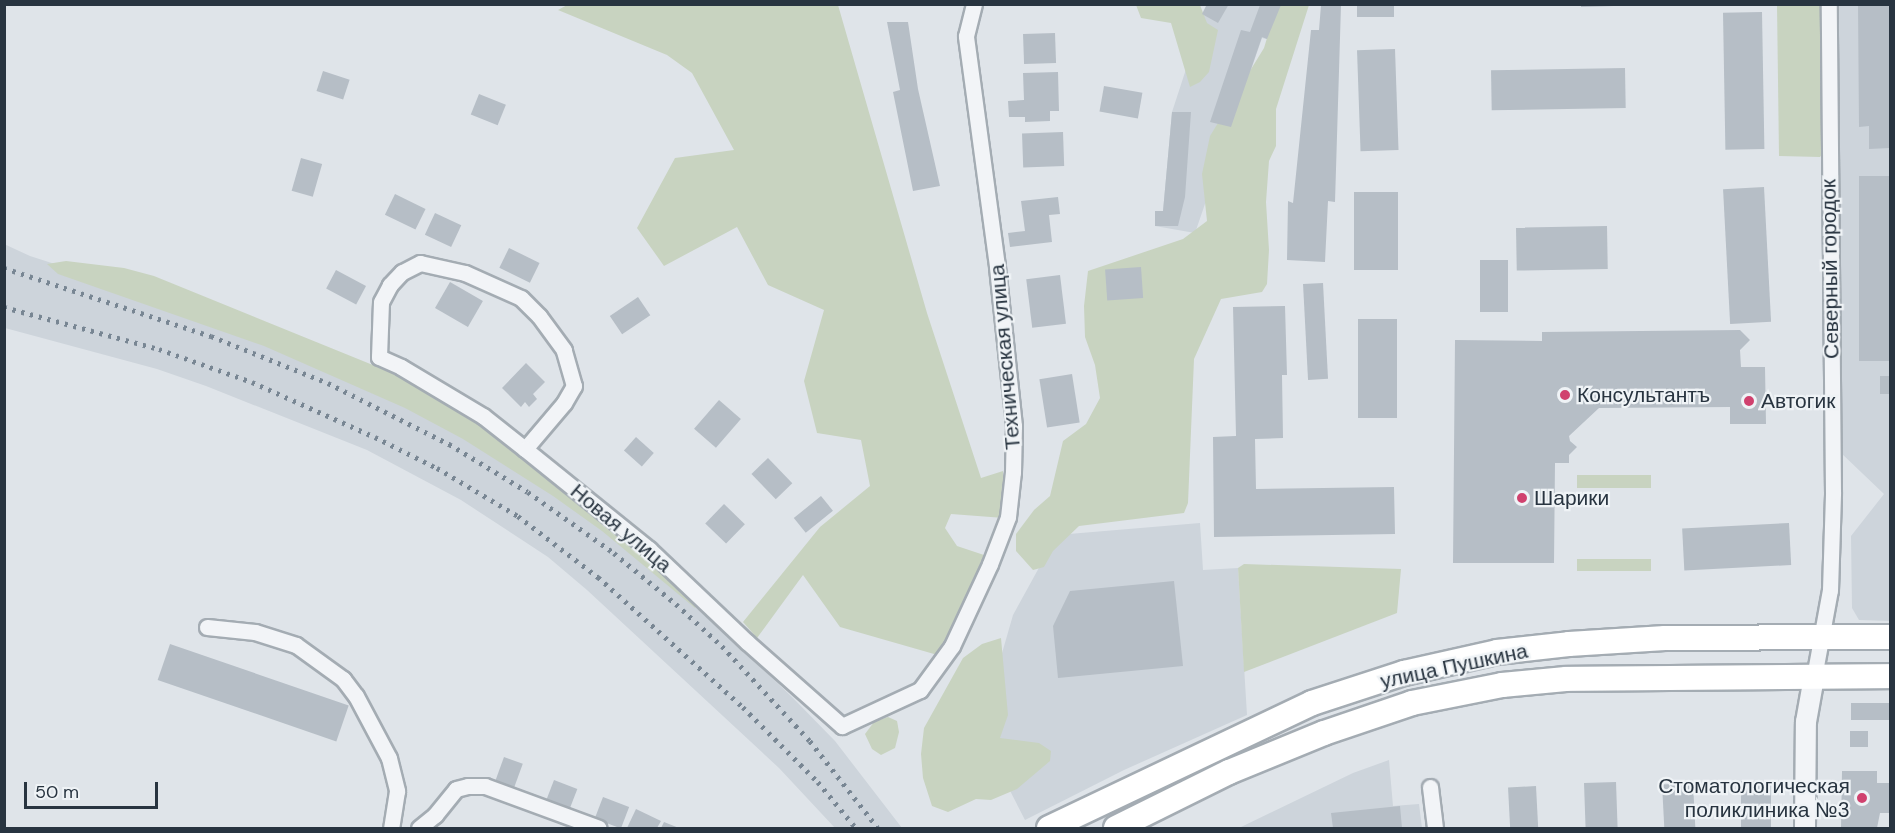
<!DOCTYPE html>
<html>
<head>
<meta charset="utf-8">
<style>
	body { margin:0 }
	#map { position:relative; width:1895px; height:833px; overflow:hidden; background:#dfe4e9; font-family:"DM Sans",sans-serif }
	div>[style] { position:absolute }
	.built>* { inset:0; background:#cdd4db }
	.green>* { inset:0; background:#c8d3c0; transform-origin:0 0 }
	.building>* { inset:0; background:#b6bec6; transform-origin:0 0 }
	.roads { filter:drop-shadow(2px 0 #a4acb3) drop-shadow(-2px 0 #a4acb3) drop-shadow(0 2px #a4acb3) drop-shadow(0 -2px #a4acb3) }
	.minor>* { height:15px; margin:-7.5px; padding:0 7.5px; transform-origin:7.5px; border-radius:7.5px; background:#f2f4f7 }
	.tertiary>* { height:20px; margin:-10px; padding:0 10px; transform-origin:10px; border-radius:10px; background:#f2f4f7 }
	.primary>* { height:24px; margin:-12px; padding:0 12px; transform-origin:12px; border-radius:12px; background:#fff }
	.rail>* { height:4.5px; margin-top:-2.25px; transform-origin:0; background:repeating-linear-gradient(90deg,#788693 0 3px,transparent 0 9px) }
	.dots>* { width:16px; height:16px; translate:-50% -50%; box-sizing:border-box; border:3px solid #eff3f6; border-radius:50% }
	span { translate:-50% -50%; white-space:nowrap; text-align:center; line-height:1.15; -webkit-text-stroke:4.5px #eff3f6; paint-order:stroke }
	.street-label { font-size:21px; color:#283440 }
	.poi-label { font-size:21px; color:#283440 }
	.left { translate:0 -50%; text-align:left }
	.right { translate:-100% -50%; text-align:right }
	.frame { position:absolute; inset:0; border:6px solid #283440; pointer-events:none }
	.scale { position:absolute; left:24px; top:782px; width:134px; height:27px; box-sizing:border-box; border:3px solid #283440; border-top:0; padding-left:8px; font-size:18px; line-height:21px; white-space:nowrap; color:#283440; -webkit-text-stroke:4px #eff3f6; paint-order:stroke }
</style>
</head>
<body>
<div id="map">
	<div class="built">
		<div style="clip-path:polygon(1207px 5px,1281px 5px,1267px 39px,1262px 38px,1195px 233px,1155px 226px,1155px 211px,1163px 211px,1172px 112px)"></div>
		<div style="clip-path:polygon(1837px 5px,1890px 5px,1890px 621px,1859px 620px,1852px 608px,1851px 536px,1884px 494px,1840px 452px)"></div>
		<div style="clip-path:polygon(4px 244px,30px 256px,145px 293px,198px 298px,557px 487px,725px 633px,793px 698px,835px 741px,902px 828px,835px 828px,779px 768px,587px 590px,548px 557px,461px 500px,367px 450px,206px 386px,157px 369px,5px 328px)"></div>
		<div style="clip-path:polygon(1200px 523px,1203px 570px,1238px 568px,1247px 715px,1124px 770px,1025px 820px,984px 740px,994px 681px,1013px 615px,1057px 535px)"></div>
		<div style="clip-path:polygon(1389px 760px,1393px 806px,1419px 804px,1422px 828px,1239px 828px,1353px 773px)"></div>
	</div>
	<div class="green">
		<div style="clip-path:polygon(569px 4px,838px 5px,927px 313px,981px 478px,1003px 471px,1004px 518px,951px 514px,945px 528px,957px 546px,984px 555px,941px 656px,840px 627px,803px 575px,757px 638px,743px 622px,820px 527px,870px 486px,861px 440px,817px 433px,804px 381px,824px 310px,768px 285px,737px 227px,664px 266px,637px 228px,675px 158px,734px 150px,692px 73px,667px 55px,558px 10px)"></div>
		<div style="clip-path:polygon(1136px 5px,1200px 5px,1207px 23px,1218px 30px,1209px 72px,1200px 82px,1190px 87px,1171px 23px,1141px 18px)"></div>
		<div style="clip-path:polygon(1277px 5px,1309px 5px,1276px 109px,1276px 146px,1269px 161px,1266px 202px,1269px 250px,1267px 284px,1262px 292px,1221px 299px,1194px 359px,1188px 503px,1184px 513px,1079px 526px,1053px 551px,1044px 567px,1033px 570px,1016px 551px,1016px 534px,1034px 510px,1050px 496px,1063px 441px,1086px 424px,1100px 398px,1095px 365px,1085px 337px,1084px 306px,1088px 271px,1183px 239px,1207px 221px,1202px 174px,1210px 136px,1264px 48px)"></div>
		<div style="clip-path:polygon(1777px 5px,1824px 5px,1823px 153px,1820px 157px,1779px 156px)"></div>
		<div style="clip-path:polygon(66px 261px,124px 268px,154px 276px,395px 374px,451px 406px,520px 454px,617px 529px,698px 604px,695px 608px,602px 531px,553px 496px,463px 439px,405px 408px,264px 346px,58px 274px,47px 264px)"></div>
		<div style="left:1577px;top:475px;width:74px;height:13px"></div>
		<div style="left:1577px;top:559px;width:74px;height:12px"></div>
		<div style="clip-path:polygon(1244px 564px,1401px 569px,1397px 613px,1244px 672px,1238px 568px)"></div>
		<div style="clip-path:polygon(1001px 638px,1008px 715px,1000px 738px,1039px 743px,1051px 751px,1050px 761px,1017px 789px,991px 800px,976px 799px,948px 812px,932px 806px,923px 778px,921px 754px,924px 728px,963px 658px,982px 644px)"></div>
		<div style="clip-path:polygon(888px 717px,897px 721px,899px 732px,895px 748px,881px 755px,872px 749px,865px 734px,874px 722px)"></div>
	</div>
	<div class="building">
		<div style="clip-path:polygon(1207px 4px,1229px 4px,1218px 23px,1202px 14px)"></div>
		<div style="left:1357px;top:4px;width:37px;height:13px"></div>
		<div style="clip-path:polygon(1581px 4px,1614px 4px,1614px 6px,1581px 7px)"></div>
		<div style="clip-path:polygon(1858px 4px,1890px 4px,1890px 148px,1869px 149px,1869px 126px,1859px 127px)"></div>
		<div style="clip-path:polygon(1260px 5px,1281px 5px,1267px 39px,1262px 37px,1231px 127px,1210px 122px,1241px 30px,1250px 32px)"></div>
		<div style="clip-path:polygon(1321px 5px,1341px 5px,1335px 202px,1328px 201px,1325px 262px,1287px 260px,1288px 201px,1293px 203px,1311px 30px,1319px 30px)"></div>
		<div style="left:1762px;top:12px;width:137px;height:39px;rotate:89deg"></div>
		<div style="clip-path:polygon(887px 22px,908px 22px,918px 89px,940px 186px,913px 191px,893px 92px,900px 90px)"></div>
		<div style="left:1055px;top:33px;width:30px;height:32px;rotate:88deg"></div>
		<div style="left:1395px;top:49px;width:101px;height:38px;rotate:88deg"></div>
		<div style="left:1625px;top:68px;width:40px;height:134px;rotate:89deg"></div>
		<div style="left:323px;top:71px;width:28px;height:21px;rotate:18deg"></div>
		<div style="clip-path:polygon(1058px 72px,1059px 111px,1050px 111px,1050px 121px,1025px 122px,1025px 117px,1009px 117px,1008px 101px,1024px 100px,1023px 73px)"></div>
		<div style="left:1104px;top:86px;width:39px;height:26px;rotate:10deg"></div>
		<div style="left:479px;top:94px;width:29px;height:22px;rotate:22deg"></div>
		<div style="clip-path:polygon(1172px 112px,1191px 112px,1185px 197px,1178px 226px,1155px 226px,1155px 211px,1163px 211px)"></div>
		<div style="left:1063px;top:132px;width:34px;height:41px;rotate:88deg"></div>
		<div style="left:301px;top:158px;width:22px;height:34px;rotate:16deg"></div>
		<div style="left:1859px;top:176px;width:31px;height:185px"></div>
		<div style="left:1764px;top:187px;width:135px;height:41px;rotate:87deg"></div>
		<div style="left:1354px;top:192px;width:44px;height:78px"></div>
		<div style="left:395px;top:194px;width:34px;height:23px;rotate:26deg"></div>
		<div style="clip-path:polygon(1058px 197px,1060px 214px,1049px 215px,1052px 242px,1010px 247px,1008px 233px,1025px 231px,1021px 201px)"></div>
		<div style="left:435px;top:213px;width:29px;height:24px;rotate:25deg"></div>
		<div style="left:1607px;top:226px;width:43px;height:91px;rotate:89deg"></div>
		<div style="left:509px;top:248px;width:34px;height:22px;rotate:26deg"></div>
		<div style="left:1480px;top:260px;width:28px;height:52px"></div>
		<div style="left:1141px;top:267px;width:31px;height:36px;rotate:86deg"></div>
		<div style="left:336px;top:270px;width:34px;height:21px;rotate:28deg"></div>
		<div style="left:1060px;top:275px;width:49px;height:34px;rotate:83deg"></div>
		<div style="left:450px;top:282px;width:38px;height:30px;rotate:30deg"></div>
		<div style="left:1323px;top:283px;width:96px;height:20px;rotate:87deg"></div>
		<div style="left:638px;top:297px;width:22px;height:34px;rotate:56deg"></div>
		<div style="clip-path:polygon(1285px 306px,1287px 375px,1282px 375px,1283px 438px,1255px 439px,1256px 489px,1394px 487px,1395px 534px,1214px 537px,1213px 437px,1236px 436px,1233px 307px)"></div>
		<div style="left:1358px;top:319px;width:39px;height:99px"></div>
		<div style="clip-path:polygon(1740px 330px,1750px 340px,1740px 350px,1741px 367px,1765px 367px,1766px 424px,1730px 424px,1730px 407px,1599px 408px,1569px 436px,1570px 441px,1577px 447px,1569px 455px,1569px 463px,1555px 463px,1554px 563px,1453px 563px,1455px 340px,1542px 341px,1542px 332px)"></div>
		<div style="clip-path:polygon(526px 363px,545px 382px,533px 394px,537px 399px,529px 407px,525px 402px,521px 407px,502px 388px)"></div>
		<div style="left:1072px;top:374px;width:49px;height:33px;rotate:81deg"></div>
		<div style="left:1880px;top:376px;width:10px;height:18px"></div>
		<div style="left:719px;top:400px;width:29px;height:38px;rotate:41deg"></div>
		<div style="left:636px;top:437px;width:24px;height:18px;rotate:42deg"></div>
		<div style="left:768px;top:458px;width:35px;height:23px;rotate:46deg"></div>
		<div style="left:821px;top:496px;width:19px;height:35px;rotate:51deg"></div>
		<div style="left:724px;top:504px;width:29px;height:27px;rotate:44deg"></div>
		<div style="left:1789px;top:523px;width:42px;height:107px;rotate:87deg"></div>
		<div style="clip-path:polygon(1174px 581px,1183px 666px,1058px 678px,1053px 626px,1070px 591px)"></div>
		<div style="left:170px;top:644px;width:189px;height:38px;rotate:19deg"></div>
		<div style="left:1890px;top:703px;width:17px;height:39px;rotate:90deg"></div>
		<div style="left:1850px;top:731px;width:18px;height:16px"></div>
		<div style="left:504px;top:757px;width:20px;height:25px;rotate:20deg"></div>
		<div style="clip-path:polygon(1842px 771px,1877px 771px,1877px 783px,1890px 783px,1890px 813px,1880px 813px,1877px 828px,1841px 828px)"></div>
		<div style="left:554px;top:780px;width:25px;height:24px;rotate:21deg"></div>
		<div style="left:1741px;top:781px;width:30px;height:47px"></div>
		<div style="left:1616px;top:782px;width:46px;height:32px;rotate:88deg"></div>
		<div style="left:1693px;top:783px;width:45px;height:31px;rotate:87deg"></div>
		<div style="left:1536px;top:786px;width:42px;height:28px;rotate:87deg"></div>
		<div style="left:603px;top:797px;width:28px;height:23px;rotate:21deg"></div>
		<div style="clip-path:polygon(1400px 806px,1402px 828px,1333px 828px,1331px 813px)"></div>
		<div style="clip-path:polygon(636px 809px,661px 821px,657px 828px,627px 828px)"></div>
		<div style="clip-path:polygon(664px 822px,679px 828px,661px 828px)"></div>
	</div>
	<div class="roads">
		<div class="minor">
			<div style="left:525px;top:449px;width:60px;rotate:-49.7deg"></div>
			<div style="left:564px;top:403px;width:20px;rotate:-60deg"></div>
			<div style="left:574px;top:386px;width:37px;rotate:-106deg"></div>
			<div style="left:564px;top:350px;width:42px;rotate:-126.3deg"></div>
			<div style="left:539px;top:316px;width:25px;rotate:-135deg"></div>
			<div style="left:521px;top:298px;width:61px;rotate:-155.9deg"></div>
			<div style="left:465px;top:273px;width:46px;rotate:-167.5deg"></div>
			<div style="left:420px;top:263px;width:20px;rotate:153deg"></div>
			<div style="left:402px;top:272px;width:18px;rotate:133deg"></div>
			<div style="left:390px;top:285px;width:19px;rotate:118deg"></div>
			<div style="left:381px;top:302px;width:55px;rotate:92.1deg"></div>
			<div style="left:379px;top:357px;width:24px;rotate:24deg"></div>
			<div style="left:401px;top:367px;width:96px;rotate:30.9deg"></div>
			<div style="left:483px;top:416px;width:53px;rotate:38.2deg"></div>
			<div style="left:525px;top:449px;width:159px;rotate:38.9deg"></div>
			<div style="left:649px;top:549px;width:135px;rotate:43.5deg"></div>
			<div style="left:747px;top:642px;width:127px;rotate:41.5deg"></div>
			<div style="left:842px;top:726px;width:86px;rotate:-24.8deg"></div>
			<div style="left:920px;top:690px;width:54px;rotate:-54deg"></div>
			<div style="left:952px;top:646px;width:90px;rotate:-65.1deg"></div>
			<div style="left:990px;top:564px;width:50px;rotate:-69deg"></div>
			<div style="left:1008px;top:517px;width:45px;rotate:-83.7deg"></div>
			<div style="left:1013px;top:472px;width:46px;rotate:-88.8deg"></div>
			<div style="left:1014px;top:426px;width:161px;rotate:-96.1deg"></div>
			<div style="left:997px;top:266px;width:232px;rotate:-97.7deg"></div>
			<div style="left:966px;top:36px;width:33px;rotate:-76deg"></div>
			<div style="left:207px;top:627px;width:48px;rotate:5.9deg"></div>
			<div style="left:255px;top:632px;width:43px;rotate:17.6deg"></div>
			<div style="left:296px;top:645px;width:58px;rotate:35.9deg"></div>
			<div style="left:343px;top:679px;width:21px;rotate:53deg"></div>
			<div style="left:356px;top:696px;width:70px;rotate:62deg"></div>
			<div style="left:389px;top:758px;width:34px;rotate:76deg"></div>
			<div style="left:397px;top:791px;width:37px;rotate:99deg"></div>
			<div style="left:1814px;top:677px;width:88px;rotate:-79.6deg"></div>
			<div style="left:1830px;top:590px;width:98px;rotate:-88.2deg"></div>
			<div style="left:1833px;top:492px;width:488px;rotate:-90.5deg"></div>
			<div style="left:1430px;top:787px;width:41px;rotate:83deg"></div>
			<div style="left:419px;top:828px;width:21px;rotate:-39deg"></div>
			<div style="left:435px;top:815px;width:33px;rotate:-51deg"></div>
			<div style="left:456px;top:789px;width:12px;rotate:-14deg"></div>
			<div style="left:468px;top:786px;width:17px"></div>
			<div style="left:485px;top:786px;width:121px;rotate:20.2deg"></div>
		</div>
		<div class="tertiary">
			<div style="left:1805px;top:828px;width:106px;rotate:-89.5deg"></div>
			<div style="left:1806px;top:722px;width:46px;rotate:-79.9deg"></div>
		</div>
		<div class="primary">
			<div style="left:1049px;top:828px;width:291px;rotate:-25.4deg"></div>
			<div style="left:1312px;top:703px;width:97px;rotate:-18.1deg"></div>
			<div style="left:1404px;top:673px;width:95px;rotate:-12.7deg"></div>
			<div style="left:1497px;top:652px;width:72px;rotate:-6.3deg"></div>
			<div style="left:1569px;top:644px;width:96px;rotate:-3.6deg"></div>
			<div style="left:1665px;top:638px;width:225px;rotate:-0.3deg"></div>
			<div style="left:1116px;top:828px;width:126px;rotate:-26.4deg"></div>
			<div style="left:1229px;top:772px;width:103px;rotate:-22.3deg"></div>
			<div style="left:1324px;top:733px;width:93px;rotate:-18.8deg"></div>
			<div style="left:1412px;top:703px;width:92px;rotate:-11.3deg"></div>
			<div style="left:1502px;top:685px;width:64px;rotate:-5.4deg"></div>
			<div style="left:1566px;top:679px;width:324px;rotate:-0.5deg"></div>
		</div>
	</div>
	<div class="rail">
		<div style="left:4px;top:268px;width:218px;rotate:18.2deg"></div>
		<div style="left:211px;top:336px;width:126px;rotate:21.9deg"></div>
		<div style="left:328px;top:383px;width:136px;rotate:26.8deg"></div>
		<div style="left:449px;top:444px;width:92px;rotate:31.3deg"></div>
		<div style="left:528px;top:492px;width:105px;rotate:35.3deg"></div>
		<div style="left:614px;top:553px;width:80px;rotate:39.4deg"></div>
		<div style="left:676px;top:604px;width:62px;rotate:42.4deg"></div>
		<div style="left:722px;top:646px;width:129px;rotate:47.2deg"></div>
		<div style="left:810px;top:741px;width:110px;rotate:52deg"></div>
		<div style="left:4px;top:307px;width:161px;rotate:15.2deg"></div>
		<div style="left:159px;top:349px;width:99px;rotate:19.5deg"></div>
		<div style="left:252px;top:382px;width:135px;rotate:24.1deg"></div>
		<div style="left:375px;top:437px;width:69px;rotate:26.6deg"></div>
		<div style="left:437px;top:468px;width:94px;rotate:30.7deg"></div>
		<div style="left:518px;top:516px;width:101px;rotate:37.3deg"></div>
		<div style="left:598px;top:577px;width:195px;rotate:41.9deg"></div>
		<div style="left:743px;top:707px;width:106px;rotate:45deg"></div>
		<div style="left:818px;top:782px;width:60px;rotate:50.4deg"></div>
	</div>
	<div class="dots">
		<div style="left:1565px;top:395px;background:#d0416e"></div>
		<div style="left:1749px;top:401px;background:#d0416e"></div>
		<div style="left:1522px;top:498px;background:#d0416e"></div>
		<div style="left:1862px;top:798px;background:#d0416e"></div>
	</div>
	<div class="street-label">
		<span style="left:1830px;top:269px;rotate:-91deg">Северный городок</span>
		<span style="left:1005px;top:357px;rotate:-95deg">Техническая улица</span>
		<span style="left:621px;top:528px;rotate:40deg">Новая улица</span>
		<span style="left:1454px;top:666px;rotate:-12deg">улица Пушкина</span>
	</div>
	<div class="poi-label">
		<span class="left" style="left:1577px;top:395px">Консультантъ</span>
		<span class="left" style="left:1761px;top:401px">Автогик</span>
		<span class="left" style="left:1534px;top:498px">Шарики</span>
		<span class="right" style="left:1850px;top:798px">Стоматологическая<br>поликлиника №3</span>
	</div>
	<div class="frame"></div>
	<div class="scale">50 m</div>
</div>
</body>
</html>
